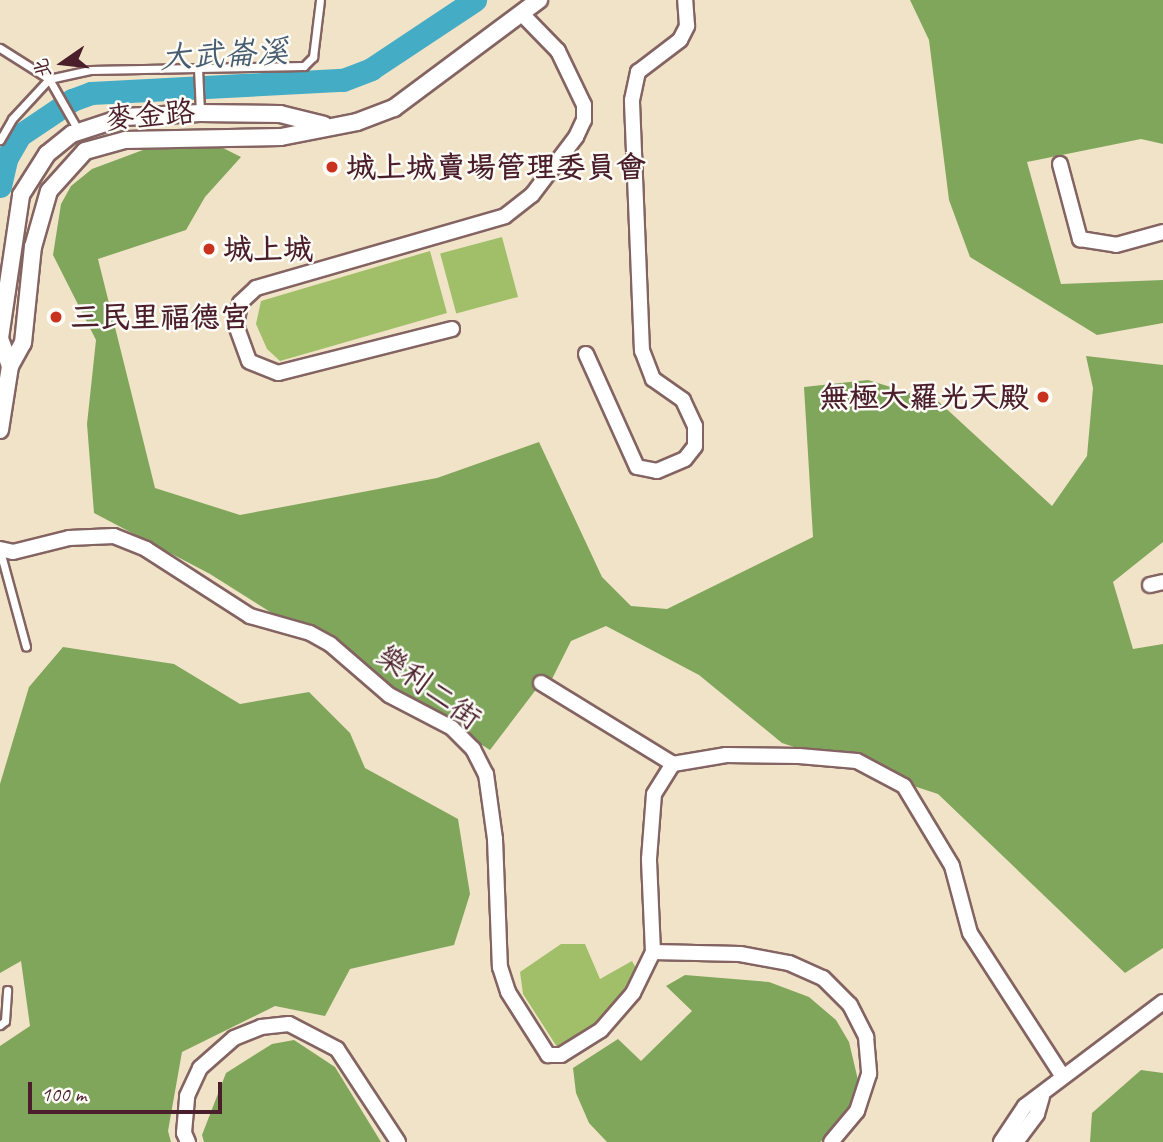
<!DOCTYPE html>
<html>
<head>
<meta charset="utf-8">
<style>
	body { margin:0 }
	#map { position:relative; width:1163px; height:1142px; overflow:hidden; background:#f1e3c7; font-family:Caveat,"LXGW WenKai TC",sans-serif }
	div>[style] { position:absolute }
	.green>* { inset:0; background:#a0bf68; transform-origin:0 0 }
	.forest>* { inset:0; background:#80a65c }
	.river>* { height:23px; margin:-11.5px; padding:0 11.5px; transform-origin:11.5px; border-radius:11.5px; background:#45acc5 }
	.roads { filter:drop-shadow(2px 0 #846462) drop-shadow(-2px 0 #846462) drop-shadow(0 2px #846462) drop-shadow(0 -2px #846462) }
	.service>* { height:7px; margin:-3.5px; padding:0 3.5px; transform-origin:3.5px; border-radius:3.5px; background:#fff }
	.minor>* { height:14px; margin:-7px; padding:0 7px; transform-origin:7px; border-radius:7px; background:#fff }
	.tertiary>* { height:16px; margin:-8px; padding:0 8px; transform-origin:8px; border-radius:8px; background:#fff }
	.dots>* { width:19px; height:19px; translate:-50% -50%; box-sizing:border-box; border:4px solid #fdfcf7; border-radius:50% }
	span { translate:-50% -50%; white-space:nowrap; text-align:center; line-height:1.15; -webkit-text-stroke:5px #fdfcf7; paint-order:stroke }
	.street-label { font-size:30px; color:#4a1f2b }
	.poi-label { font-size:30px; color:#4a1f2b; font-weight:700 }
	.left { translate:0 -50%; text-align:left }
	.right { translate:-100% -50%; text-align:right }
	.water-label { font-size:32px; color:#485e70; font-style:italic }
	.north { position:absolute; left:28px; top:28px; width:70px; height:70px; -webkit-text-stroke:5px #fdfcf7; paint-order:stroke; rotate:256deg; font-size:19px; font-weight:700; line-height:28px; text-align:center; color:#4a1f2b }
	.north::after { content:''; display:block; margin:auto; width:24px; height:32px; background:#4a1f2b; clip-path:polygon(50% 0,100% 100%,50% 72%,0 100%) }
	.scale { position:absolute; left:28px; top:1082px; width:194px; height:32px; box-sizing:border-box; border:4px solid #4a1f2b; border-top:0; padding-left:9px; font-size:21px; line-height:24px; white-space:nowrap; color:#4a1f2b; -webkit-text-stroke:5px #fdfcf7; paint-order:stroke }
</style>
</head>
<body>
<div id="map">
	<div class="green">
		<div style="left:502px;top:237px;width:62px;height:64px;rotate:75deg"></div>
		<div style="clip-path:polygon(430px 251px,447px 313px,280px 361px,267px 349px,256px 324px,261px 301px)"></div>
		<div style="clip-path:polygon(561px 944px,585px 944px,600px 979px,632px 961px,637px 970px,607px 1016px,580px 1040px,559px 1050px,523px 994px,520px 972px)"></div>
	</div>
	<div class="forest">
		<div style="clip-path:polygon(910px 0,1163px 0,1163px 144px,1141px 139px,1027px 162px,1061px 284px,1163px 280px,1163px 323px,1097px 335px,970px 257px,949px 200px,929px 40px)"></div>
		<div style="clip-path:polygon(219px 146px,241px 157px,205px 197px,186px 230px,98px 259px,155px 488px,240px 515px,437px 478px,539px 442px,602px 577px,631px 606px,667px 609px,813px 537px,804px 387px,868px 380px,939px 402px,1052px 506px,1087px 456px,1093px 388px,1086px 356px,1163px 365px,1163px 542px,1113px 582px,1133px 649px,1163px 644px,1163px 948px,1125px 973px,938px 794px,782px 743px,699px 675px,606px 626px,571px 641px,550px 683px,541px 683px,490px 750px,210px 574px,94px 513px,87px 424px,96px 340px,53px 255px,61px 204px,71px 186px,92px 169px,143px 150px)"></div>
		<div style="clip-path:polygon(63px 647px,174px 664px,240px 704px,309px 692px,350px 733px,365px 768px,458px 819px,470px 894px,454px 945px,350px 969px,325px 1016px,275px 1006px,182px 1052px,168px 1131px,171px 1142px,0 1142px,0 1046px,30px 1026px,21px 961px,0 973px,0 784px,29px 687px)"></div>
		<div style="clip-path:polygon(685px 975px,769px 982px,809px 997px,836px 1020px,849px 1042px,858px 1080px,846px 1125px,820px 1142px,607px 1142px,589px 1123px,576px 1093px,573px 1068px,618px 1039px,641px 1061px,692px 1011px,666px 986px)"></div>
		<div style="clip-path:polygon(294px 1040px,335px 1067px,381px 1142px,204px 1142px,202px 1135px,226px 1073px,272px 1044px)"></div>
		<div style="clip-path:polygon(1141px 1070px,1163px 1073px,1163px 1142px,1090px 1142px,1092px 1113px)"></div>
	</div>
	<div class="river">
		<div style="left:0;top:186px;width:28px;rotate:-77deg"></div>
		<div style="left:6px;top:159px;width:28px;rotate:-60deg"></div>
		<div style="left:20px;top:135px;width:63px;rotate:-33.9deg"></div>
		<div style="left:72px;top:100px;width:20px;rotate:-20deg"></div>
		<div style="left:91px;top:93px;width:252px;rotate:-3deg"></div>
		<div style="left:343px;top:80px;width:30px;rotate:-21deg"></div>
		<div style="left:371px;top:69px;width:125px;rotate:-33.6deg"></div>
	</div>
	<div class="roads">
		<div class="service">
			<div style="left:0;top:48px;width:58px;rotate:32.3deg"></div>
			<div style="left:49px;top:79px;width:59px;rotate:60.4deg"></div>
			<div style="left:198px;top:68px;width:44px;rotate:87.4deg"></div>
			<div style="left:0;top:140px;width:24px;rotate:-60deg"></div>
			<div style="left:12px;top:119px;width:54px;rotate:-47.2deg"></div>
			<div style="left:49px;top:79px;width:42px;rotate:-12.4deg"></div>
			<div style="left:90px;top:70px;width:214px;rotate:-1.1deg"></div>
			<div style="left:304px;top:66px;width:13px;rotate:-45deg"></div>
			<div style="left:313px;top:57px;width:57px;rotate:-83deg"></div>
			<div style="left:0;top:551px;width:99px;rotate:74.8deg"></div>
			<div style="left:0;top:1025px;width:6px;rotate:-39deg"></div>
			<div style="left:5px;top:1021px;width:31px;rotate:-86deg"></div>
		</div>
		<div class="minor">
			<div style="left:1060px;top:164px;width:78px;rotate:75.1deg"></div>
			<div style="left:1080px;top:239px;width:36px;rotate:9deg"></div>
			<div style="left:1116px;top:245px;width:49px;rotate:-15.5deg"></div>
			<div style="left:452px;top:329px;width:179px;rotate:165.8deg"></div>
			<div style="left:278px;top:373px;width:31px;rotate:-158deg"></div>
			<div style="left:249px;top:361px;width:37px;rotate:-110deg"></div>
			<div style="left:236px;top:326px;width:23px;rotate:-80deg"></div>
			<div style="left:240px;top:303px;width:22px;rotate:-43deg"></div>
			<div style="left:256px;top:288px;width:259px;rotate:-16.1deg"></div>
			<div style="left:505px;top:216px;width:34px;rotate:-38deg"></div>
			<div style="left:532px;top:195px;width:73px;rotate:-52.8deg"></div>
			<div style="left:576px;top:137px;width:19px;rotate:-65deg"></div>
			<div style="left:584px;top:120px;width:15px;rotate:-90deg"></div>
			<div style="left:584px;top:105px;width:60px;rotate:-115.7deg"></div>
			<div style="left:558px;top:51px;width:53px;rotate:-134.2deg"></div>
			<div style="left:586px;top:354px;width:124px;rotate:65.7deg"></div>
			<div style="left:637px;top:467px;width:20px;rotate:11deg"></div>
			<div style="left:657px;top:471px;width:30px;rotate:-23deg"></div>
			<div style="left:685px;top:459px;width:16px;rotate:-52deg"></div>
			<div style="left:695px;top:446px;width:20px;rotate:-90deg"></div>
			<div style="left:695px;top:426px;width:29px;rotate:-115deg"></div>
			<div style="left:683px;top:400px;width:37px;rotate:-145deg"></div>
			<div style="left:653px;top:379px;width:30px;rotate:-111deg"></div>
			<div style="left:642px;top:351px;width:251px;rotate:-92.3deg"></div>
			<div style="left:632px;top:100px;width:29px;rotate:-78deg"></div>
			<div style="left:638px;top:72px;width:53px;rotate:-37.3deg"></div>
			<div style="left:680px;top:40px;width:16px;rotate:-63deg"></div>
			<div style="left:687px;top:26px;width:26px;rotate:-94deg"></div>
			<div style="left:0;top:549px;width:13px;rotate:13deg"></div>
			<div style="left:13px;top:552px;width:58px;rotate:-14deg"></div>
			<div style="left:69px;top:538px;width:45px;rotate:-2.5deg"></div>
			<div style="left:114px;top:536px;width:35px;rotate:22deg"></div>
			<div style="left:146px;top:549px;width:124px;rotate:32.8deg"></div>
			<div style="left:250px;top:616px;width:62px;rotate:15.8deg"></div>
			<div style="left:310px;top:633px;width:23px;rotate:29deg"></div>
			<div style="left:330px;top:644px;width:78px;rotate:40.8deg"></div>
			<div style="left:389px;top:695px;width:71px;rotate:27.6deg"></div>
			<div style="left:452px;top:728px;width:30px;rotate:45deg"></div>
			<div style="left:473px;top:749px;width:28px;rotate:63deg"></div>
			<div style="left:486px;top:774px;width:66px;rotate:82.1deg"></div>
			<div style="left:495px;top:839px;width:128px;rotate:87.8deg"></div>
			<div style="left:500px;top:967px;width:26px;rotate:72deg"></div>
			<div style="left:508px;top:992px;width:75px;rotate:57.6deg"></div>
			<div style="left:548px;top:1055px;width:13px"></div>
			<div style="left:561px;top:1055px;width:47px;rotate:-32deg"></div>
			<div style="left:601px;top:1030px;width:49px;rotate:-49.1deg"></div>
			<div style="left:633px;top:993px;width:46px;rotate:-64deg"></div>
			<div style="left:653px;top:952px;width:93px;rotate:-92.5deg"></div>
			<div style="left:649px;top:859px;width:65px;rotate:-85.6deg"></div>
			<div style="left:654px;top:794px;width:36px;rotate:-58deg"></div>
			<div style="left:673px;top:764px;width:54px;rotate:-9.6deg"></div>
			<div style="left:726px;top:755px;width:73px;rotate:0.8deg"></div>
			<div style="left:799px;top:756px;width:58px;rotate:4.9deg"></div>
			<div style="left:857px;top:761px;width:53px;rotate:28deg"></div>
			<div style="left:904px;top:786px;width:93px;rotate:59deg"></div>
			<div style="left:952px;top:866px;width:69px;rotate:75deg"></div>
			<div style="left:970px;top:933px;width:171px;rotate:57.1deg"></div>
			<div style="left:1150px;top:585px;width:13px;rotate:-13deg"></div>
			<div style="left:541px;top:683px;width:155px;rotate:31.5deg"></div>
			<div style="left:653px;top:952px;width:87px;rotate:1.3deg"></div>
			<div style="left:740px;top:954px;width:50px;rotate:10.4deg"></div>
			<div style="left:789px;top:963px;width:37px;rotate:24deg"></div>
			<div style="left:823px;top:978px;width:38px;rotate:45deg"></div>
			<div style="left:850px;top:1005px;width:36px;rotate:63deg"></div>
			<div style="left:866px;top:1037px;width:37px;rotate:85deg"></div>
			<div style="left:869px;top:1074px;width:39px;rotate:108deg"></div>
			<div style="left:857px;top:1111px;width:40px;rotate:130deg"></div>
			<div style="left:188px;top:1142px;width:10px;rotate:-114deg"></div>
			<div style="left:184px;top:1133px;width:37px;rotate:-85deg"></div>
			<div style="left:187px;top:1096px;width:31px;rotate:-65deg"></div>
			<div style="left:200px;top:1068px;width:45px;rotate:-41.4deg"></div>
			<div style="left:234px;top:1038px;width:29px;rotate:-22deg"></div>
			<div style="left:261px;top:1027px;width:28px;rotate:-6deg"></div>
			<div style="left:289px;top:1024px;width:54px;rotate:27.5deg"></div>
			<div style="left:337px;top:1049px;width:111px;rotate:56.7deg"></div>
			<div style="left:1001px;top:1142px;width:43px;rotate:-56.3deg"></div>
			<div style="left:1025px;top:1106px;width:173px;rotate:-37deg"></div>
			<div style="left:1016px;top:1142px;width:35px;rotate:-53deg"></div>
			<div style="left:1037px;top:1114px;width:18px;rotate:-74deg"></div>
		</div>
		<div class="tertiary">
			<div style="left:10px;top:366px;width:30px;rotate:-110deg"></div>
			<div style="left:0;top:338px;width:145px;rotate:-81.6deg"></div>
			<div style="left:21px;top:195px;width:49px;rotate:-57.6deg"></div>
			<div style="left:47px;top:154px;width:32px;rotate:-39deg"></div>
			<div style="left:72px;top:134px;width:55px;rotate:-18.1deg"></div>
			<div style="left:124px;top:117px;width:76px;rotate:-3deg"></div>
			<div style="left:200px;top:113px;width:80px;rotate:0.7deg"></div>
			<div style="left:280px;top:114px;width:45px;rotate:14deg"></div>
			<div style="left:0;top:430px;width:65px;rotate:-81.1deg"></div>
			<div style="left:10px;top:366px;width:26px;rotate:-61deg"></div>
			<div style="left:23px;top:343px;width:97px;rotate:-84.1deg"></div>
			<div style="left:33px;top:247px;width:58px;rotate:-74.1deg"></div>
			<div style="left:49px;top:191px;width:54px;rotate:-48deg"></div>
			<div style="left:85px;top:151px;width:41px;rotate:-15.4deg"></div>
			<div style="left:125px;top:140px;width:156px;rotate:-1.1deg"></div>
			<div style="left:281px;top:137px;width:77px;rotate:-11.2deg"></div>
			<div style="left:357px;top:122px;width:40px;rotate:-21deg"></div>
			<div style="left:394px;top:108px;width:181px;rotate:-36.7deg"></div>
		</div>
	</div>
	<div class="dots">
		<div style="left:332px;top:167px;background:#c8321e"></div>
		<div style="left:209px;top:249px;background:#c8321e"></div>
		<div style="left:56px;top:317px;background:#c8321e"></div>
		<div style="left:1043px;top:397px;background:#c8321e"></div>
	</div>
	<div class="street-label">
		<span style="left:150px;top:115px;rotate:-5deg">麥金路</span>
		<span style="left:429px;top:687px;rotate:36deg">樂利二街</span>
	</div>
	<div class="poi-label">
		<span class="left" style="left:346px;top:167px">城上城賣場管理委員會</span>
		<span class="left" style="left:223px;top:249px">城上城</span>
		<span class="left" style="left:70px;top:317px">三民里福德宮</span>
		<span class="right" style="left:1029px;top:397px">無極大羅光天殿</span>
	</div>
	<div class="water-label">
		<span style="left:224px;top:55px;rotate:-3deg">大武崙溪</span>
	</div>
	<div class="north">北</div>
	<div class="scale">100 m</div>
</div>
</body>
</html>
